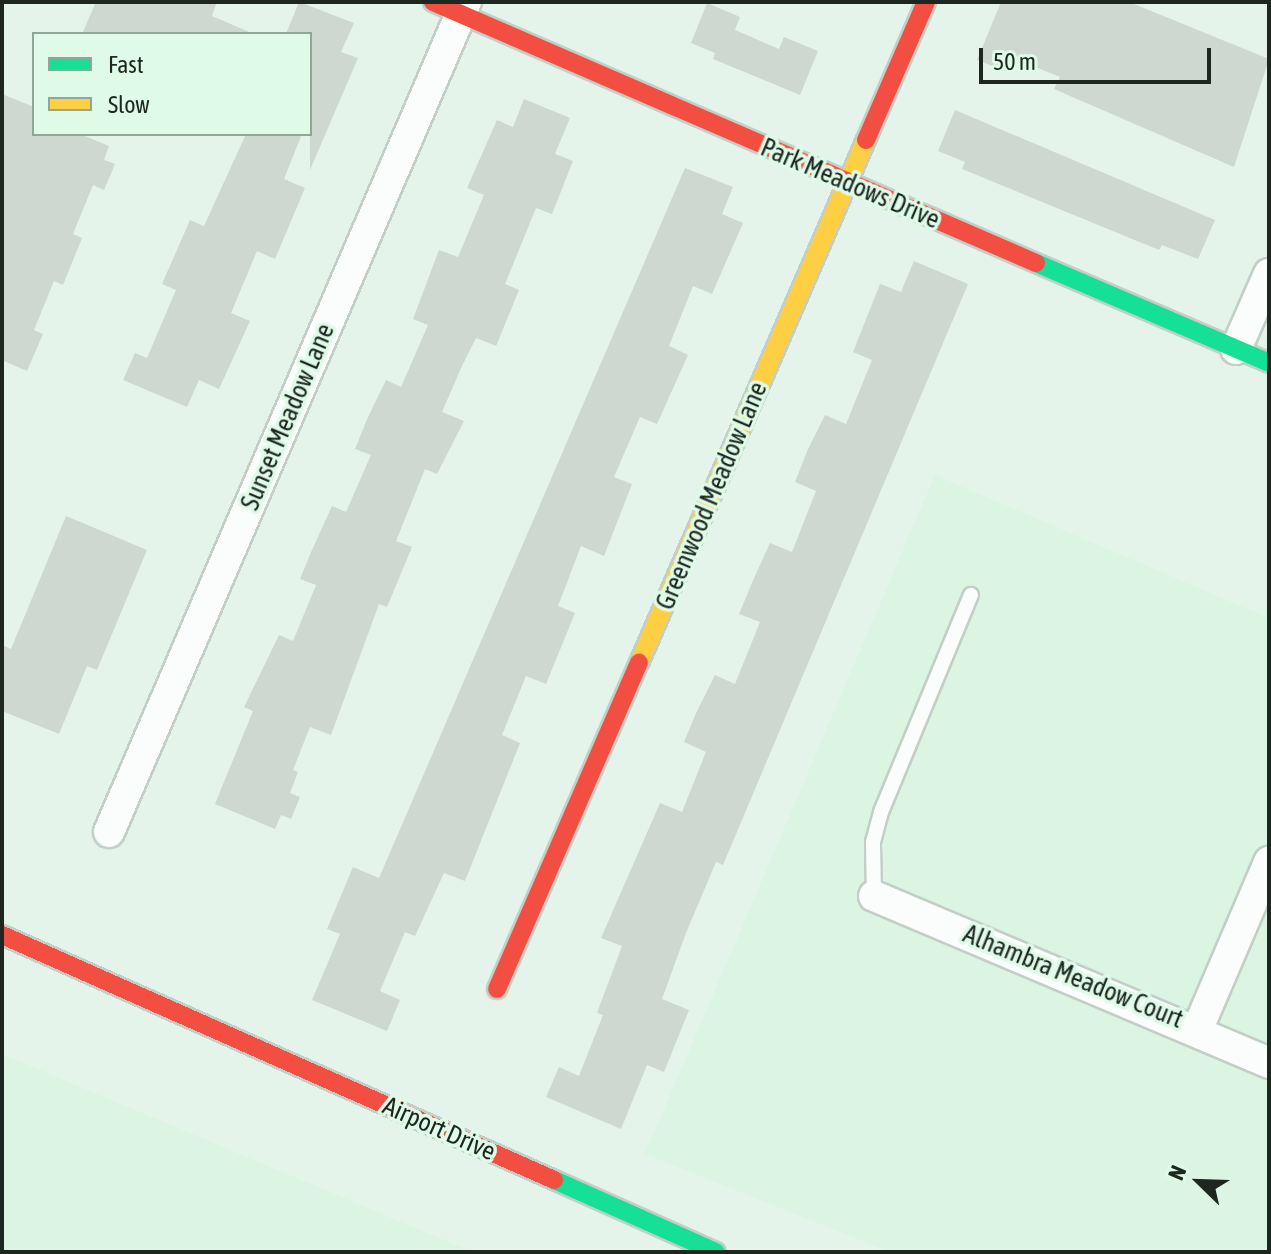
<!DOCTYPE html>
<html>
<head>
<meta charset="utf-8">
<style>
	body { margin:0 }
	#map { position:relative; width:1271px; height:1254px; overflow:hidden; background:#e5f4ea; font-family:"Asap Condensed",sans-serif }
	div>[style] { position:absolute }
	.built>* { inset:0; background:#dbf5e2 }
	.building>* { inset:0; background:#ccd8d0 }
	.roads { filter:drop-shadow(2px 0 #c2cec6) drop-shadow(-2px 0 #c2cec6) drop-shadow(0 2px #c2cec6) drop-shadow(0 -2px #c2cec6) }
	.lane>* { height:14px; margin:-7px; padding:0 7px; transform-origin:7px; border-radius:7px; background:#fbfdfc }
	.street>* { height:30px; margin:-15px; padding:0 15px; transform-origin:15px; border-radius:15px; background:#fbfdfc }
	.fast>* { height:18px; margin:-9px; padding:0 9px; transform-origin:9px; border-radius:9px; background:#16e098 }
	.slow>* { height:18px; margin:-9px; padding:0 9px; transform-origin:9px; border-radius:9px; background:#ffcf43 }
	.jam>* { height:18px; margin:-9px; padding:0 9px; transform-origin:9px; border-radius:9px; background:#f24e42 }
	span { translate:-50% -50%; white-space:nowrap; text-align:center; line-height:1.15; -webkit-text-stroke:7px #dffae7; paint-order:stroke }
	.street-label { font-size:26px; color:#1d2720 }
	.frame { position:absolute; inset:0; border:4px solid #1d2720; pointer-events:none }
	.legend { position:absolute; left:32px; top:32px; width:280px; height:104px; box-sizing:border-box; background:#dffae7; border:2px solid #91a697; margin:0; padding:10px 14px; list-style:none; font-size:24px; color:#1d2720 }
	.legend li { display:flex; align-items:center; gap:16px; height:40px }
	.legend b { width:40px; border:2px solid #91a697 }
	.north { position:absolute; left:1159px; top:1142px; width:80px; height:80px; -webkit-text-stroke:6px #dffae7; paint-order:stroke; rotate:293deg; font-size:22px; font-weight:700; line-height:32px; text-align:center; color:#1d2720 }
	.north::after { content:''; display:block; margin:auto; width:28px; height:36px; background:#1d2720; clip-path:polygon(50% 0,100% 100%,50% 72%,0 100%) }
	.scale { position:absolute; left:979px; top:48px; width:232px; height:36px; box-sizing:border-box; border:4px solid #1d2720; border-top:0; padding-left:10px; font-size:24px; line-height:28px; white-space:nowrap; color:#1d2720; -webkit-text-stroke:6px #dffae7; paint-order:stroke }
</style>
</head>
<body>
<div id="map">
	<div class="built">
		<div style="clip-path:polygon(935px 475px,1269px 618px,1269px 1252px,890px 1252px,645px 1154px)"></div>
		<div style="clip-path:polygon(2px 1054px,473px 1252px,2px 1252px)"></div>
	</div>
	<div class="building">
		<div style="clip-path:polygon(96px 2px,217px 2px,212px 16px,254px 34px,82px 34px)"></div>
		<div style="clip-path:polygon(299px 2px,354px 23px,341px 52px,358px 58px,310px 170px,310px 34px,286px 34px)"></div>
		<div style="clip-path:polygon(1001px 2px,1129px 2px,1269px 59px,1234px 167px,1054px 89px,1060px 77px,1016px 59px,1010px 73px,977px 60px)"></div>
		<div style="clip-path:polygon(707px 3px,740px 17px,735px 30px,779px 49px,784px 37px,818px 51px,800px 95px,713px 59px,715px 53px,691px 43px)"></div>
		<div style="clip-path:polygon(2px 94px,34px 107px,34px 134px,80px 134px,109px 146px,104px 160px,115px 164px,104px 190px,93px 185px,73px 234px,82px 238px,63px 285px,54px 281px,34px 330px,43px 334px,27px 371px,2px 360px)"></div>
		<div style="clip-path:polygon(524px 99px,570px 118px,555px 154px,573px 161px,552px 214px,536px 208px,505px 284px,519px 290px,496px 346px,476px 338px,462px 366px,442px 412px,464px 421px,437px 474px,425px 469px,396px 541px,412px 547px,387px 607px,379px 604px,331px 735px,310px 727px,293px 770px,298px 772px,290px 793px,300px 797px,291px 819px,281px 815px,275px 829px,215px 804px,253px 711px,244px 707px,279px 635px,293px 641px,316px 585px,300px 579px,312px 550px,332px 506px,346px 512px,371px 455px,355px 449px,368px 417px,386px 380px,401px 387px,428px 325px,413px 319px,439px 250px,458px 257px,484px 195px,467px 188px,497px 120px,513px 127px)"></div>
		<div style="clip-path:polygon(955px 110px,1215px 220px,1198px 259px,1162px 245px,1159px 250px,962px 169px,965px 162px,938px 151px)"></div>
		<div style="clip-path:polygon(246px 134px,302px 134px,284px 179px,305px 188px,275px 259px,257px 251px,231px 313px,250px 321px,219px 389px,199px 380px,187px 407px,123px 380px,135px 353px,147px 358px,176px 290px,162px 284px,190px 220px,204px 226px)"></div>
		<div style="clip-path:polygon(685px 168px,733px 187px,722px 214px,743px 223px,712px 294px,693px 286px,669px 346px,688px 355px,657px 424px,640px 417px,614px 477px,632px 484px,604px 556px,581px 546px,558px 606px,575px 613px,546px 684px,526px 676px,502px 735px,520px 743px,465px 881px,444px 873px,415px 936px,405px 932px,380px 991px,400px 1000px,387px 1031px,312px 1000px,340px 934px,327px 929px,353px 867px,379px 878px)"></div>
		<div style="clip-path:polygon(914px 261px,968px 284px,723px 865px,716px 862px,686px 933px,662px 999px,689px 1010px,664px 1072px,647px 1065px,621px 1129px,546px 1097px,559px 1067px,579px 1076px,603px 1015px,597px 1013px,622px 946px,601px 938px,660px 803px,682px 812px,706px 752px,684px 742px,697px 711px,715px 675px,735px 684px,760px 622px,739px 614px,754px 578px,770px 543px,792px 552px,816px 491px,795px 482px,808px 449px,825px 415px,846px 424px,872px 360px,853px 352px,880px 284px,901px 292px)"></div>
		<div style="clip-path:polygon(66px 516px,147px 550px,97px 670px,87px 666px,59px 734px,2px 711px,2px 645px,11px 649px)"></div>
	</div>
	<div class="roads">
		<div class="lane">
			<div style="left:874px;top:896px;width:54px;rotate:-91.1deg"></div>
			<div style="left:873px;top:842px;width:31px;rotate:-75deg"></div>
			<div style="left:881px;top:812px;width:235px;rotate:-67.5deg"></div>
		</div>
		<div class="street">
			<div style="left:1236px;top:349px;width:82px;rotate:-66.3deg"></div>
			<div style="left:109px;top:832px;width:904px;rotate:-66.73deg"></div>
			<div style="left:874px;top:896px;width:429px;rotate:22.9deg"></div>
			<div style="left:1198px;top:1028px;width:181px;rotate:-66.8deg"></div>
		</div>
		<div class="fast">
			<div style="left:1036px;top:263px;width:254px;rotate:23.2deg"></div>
			<div style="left:554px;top:1180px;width:177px;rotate:24deg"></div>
		</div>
		<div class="slow">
			<div style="left:639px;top:663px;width:570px;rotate:-66.54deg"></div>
		</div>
		<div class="jam">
			<div style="left:433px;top:2px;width:657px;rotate:23.4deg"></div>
			<div style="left:866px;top:140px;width:150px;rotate:-66.5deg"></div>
			<div style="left:2px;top:935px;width:604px;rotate:23.93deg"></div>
			<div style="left:497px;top:989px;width:356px;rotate:-66.5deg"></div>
		</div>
	</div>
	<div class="street-label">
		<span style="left:850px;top:184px;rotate:23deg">Park Meadows Drive</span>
		<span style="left:288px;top:417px;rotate:-67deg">Sunset Meadow Lane</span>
		<span style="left:712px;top:496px;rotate:-67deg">Greenwood Meadow Lane</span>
		<span style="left:1073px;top:977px;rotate:22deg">Alhambra Meadow Court</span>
		<span style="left:439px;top:1129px;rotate:24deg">Airport Drive</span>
	</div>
	<div class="frame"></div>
	<ul class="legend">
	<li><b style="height:10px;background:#16e098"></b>Fast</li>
	<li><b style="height:10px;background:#ffcf43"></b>Slow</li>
	</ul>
	<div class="north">N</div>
	<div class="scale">50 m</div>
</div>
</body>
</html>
